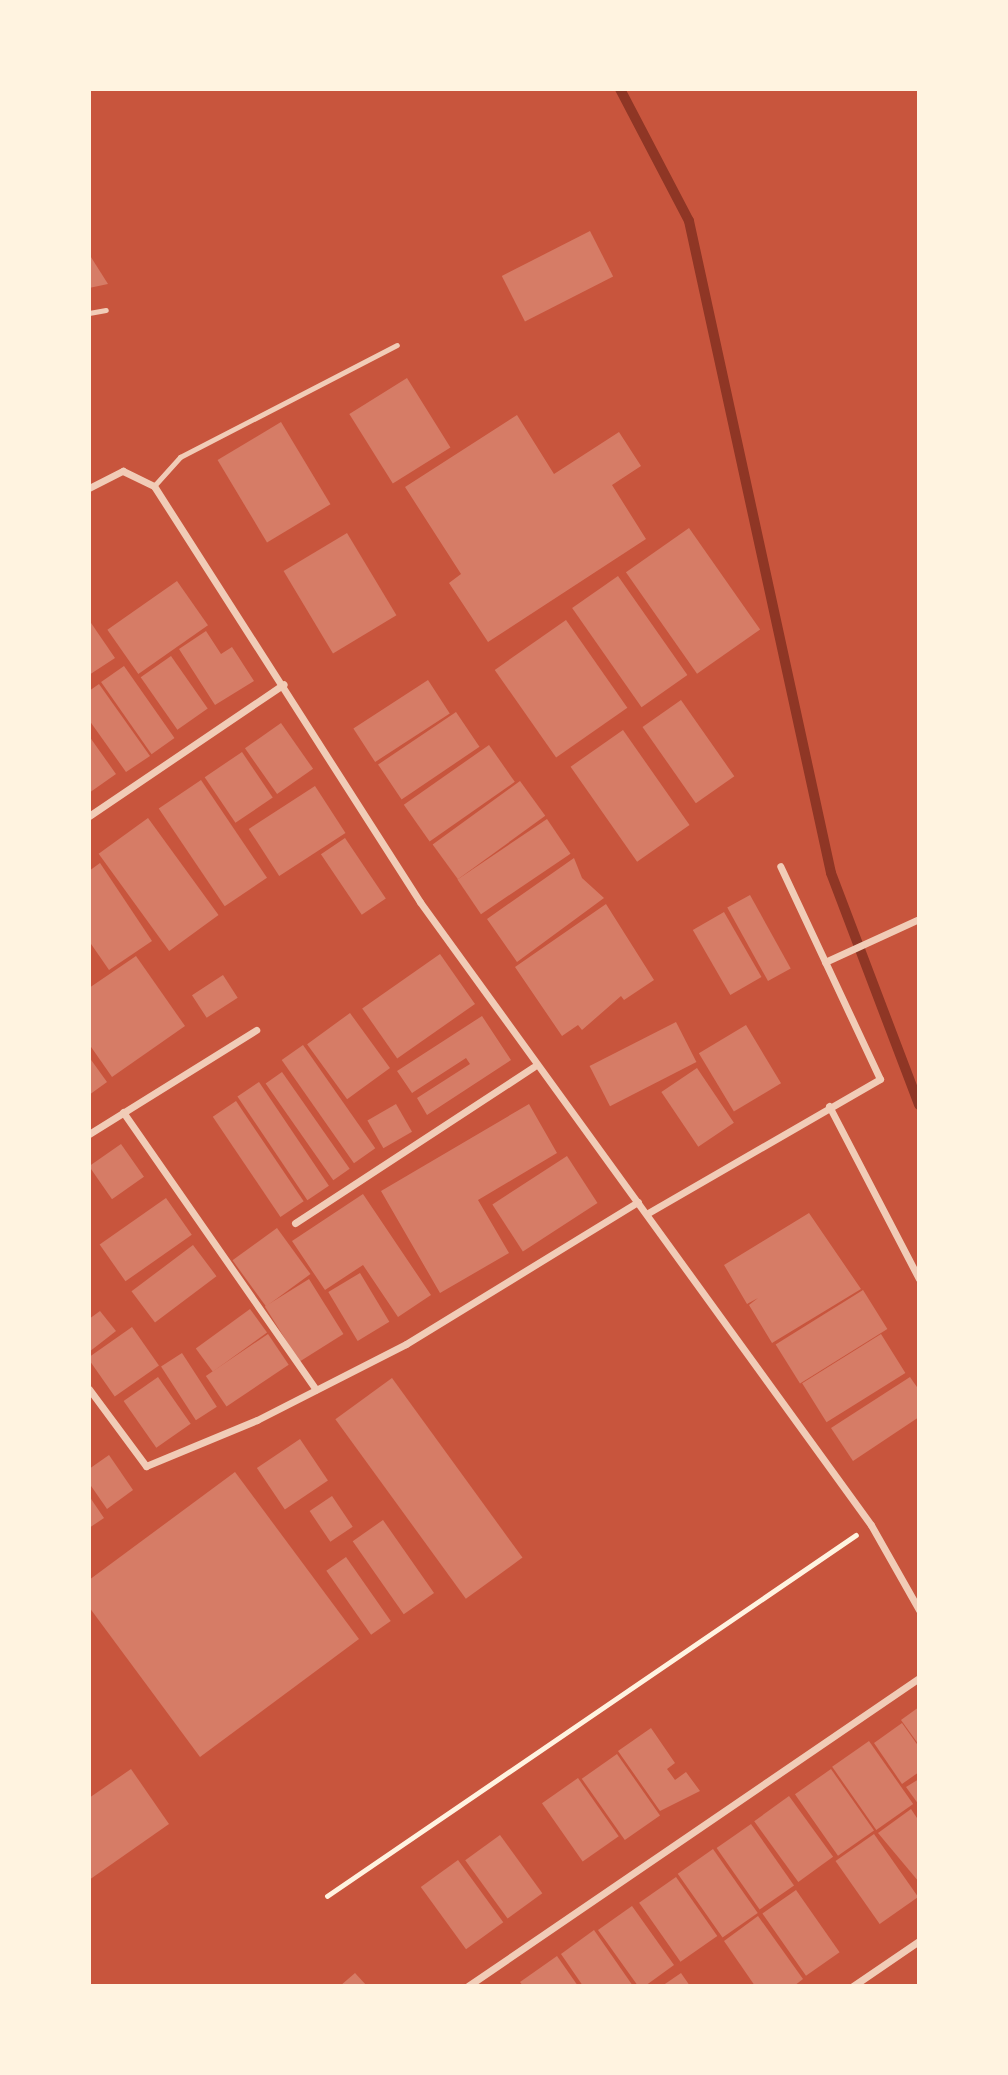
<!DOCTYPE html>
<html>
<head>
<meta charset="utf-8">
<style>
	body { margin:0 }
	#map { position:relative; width:1008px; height:2075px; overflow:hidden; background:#c8553d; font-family:"Open Sans",sans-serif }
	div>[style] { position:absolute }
	.stream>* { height:10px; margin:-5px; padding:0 5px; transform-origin:5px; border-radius:5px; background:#8f3625 }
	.building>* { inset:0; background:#d67c66; transform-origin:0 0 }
	.path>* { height:4.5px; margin:-2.25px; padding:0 2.25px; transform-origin:2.25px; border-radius:2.25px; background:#fff3e0 }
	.service>* { height:5px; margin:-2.5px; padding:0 2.5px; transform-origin:2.5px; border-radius:2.5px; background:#f1ccb7 }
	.minor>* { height:7px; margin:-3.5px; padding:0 3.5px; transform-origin:3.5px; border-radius:3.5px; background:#f1ccb7 }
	span { translate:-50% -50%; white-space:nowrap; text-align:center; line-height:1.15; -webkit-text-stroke:6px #fff3e0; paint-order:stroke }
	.frame { position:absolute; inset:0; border:91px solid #fff3e0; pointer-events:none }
</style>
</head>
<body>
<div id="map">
	<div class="stream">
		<div style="left:620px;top:89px;width:149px;rotate:62.4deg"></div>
		<div style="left:689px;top:221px;width:667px;rotate:77.71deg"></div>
		<div style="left:831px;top:873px;width:248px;rotate:69.2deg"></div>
	</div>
	<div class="building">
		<div style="left:590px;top:231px;width:51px;height:99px;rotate:63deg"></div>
		<div style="clip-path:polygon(89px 254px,108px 284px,89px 288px)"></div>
		<div style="left:407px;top:378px;width:82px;height:68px;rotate:58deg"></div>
		<div style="clip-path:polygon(517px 415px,554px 474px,619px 432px,641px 466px,612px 485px,646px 539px,488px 642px,449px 583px,461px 574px,405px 487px)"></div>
		<div style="left:281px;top:422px;width:96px;height:74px;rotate:59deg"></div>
		<div style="left:689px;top:528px;width:124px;height:77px;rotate:55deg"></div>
		<div style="left:347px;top:533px;width:96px;height:74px;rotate:59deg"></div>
		<div style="left:618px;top:576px;width:121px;height:56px;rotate:55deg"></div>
		<div style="left:177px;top:581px;width:54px;height:85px;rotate:55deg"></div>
		<div style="clip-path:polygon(89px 620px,115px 658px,89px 675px)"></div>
		<div style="left:566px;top:620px;width:107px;height:87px;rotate:55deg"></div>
		<div style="clip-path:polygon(206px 631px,221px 654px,232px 647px,254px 681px,215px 705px,179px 649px)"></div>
		<div style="left:171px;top:656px;width:64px;height:37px;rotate:55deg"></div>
		<div style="left:124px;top:666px;width:88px;height:28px;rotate:55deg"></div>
		<div style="left:428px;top:680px;width:40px;height:89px;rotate:57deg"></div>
		<div style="clip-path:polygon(99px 684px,150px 756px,126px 772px,89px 720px,89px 691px)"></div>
		<div style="left:681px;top:700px;width:93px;height:47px;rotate:55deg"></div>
		<div style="left:456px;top:712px;width:42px;height:94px;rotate:56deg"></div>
		<div style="left:281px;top:723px;width:56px;height:44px;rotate:55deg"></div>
		<div style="left:623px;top:730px;width:116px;height:64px;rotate:55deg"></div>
		<div style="clip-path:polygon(89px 736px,116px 774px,89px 793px)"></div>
		<div style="left:489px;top:745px;width:45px;height:104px;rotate:55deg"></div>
		<div style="left:242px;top:752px;width:55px;height:45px;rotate:56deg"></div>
		<div style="left:201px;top:780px;width:118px;height:51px;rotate:56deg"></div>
		<div style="left:520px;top:781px;width:43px;height:108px;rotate:54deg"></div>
		<div style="left:315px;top:786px;width:56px;height:79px;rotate:57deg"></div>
		<div style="left:148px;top:818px;width:120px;height:61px;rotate:54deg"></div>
		<div style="left:547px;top:819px;width:42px;height:108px;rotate:56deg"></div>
		<div style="left:345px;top:838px;width:73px;height:29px;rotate:56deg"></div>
		<div style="clip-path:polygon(574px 858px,582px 878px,604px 898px,517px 962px,487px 919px)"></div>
		<div style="clip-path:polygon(100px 863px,152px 941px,109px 970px,89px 941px,89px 871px)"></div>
		<div style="left:750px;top:895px;width:84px;height:26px;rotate:61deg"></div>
		<div style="clip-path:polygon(606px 904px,654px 980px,624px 1000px,621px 996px,582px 1030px,578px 1025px,562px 1036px,515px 967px)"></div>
		<div style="left:724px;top:912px;width:75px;height:36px;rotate:60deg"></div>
		<div style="left:440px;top:954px;width:61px;height:95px;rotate:55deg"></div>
		<div style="clip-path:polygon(136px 956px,185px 1026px,112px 1077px,89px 1044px,89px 988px)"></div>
		<div style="left:223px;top:975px;width:27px;height:37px;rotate:57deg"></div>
		<div style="left:350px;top:1013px;width:68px;height:53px;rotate:54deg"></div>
		<div style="clip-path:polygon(482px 1016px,511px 1060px,427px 1115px,417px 1098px,470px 1064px,466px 1058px,412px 1093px,397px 1071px)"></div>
		<div style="left:676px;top:1022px;width:45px;height:97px;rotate:63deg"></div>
		<div style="left:746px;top:1025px;width:68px;height:55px;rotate:59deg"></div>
		<div style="left:303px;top:1045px;width:126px;height:26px;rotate:55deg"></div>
		<div style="clip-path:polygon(89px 1057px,107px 1082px,89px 1095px)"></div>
		<div style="left:697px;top:1068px;width:66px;height:43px;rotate:56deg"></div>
		<div style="left:282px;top:1072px;width:118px;height:20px;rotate:55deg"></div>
		<div style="left:259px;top:1082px;width:125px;height:26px;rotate:56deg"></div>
		<div style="left:236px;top:1101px;width:121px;height:28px;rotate:56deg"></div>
		<div style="left:396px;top:1104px;width:32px;height:33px;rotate:60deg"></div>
		<div style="clip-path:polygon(529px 1104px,557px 1153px,478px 1200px,509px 1253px,440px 1293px,381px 1191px)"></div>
		<div style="left:121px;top:1144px;width:40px;height:39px;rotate:55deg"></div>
		<div style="left:567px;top:1156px;width:56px;height:89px;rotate:57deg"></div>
		<div style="clip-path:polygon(363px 1194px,431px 1295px,398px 1317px,363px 1265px,325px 1290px,292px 1241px)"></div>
		<div style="left:166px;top:1198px;width:45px;height:81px;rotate:55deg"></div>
		<div style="clip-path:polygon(809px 1213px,861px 1289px,772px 1343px,749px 1305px,758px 1298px,747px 1304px,724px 1265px)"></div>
		<div style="left:277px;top:1228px;width:57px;height:55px;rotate:54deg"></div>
		<div style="left:193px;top:1245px;width:39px;height:77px;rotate:53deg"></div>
		<div style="left:360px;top:1273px;width:57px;height:37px;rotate:59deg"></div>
		<div style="left:309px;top:1279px;width:65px;height:52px;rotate:58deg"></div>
		<div style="left:863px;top:1290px;width:46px;height:103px;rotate:58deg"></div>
		<div style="left:250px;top:1309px;width:29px;height:67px;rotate:54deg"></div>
		<div style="clip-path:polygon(100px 1311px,116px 1331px,89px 1352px,89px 1319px)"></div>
		<div style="left:132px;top:1327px;width:47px;height:54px;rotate:55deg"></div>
		<div style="left:268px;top:1334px;width:37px;height:75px;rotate:56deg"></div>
		<div style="left:881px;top:1334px;width:46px;height:93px;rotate:58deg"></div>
		<div style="left:182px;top:1353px;width:64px;height:25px;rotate:57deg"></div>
		<div style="left:158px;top:1377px;width:57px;height:42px;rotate:55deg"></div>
		<div style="clip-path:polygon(910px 1377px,919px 1390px,919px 1417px,853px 1461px,831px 1428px)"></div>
		<div style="left:392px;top:1378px;width:222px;height:70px;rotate:54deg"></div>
		<div style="left:300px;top:1439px;width:50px;height:52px;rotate:56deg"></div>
		<div style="clip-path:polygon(109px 1455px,133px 1490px,107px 1509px,89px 1483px,89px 1469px)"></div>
		<div style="clip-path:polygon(235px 1472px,359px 1639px,200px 1757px,89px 1607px,89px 1580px)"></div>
		<div style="clip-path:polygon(89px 1496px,104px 1518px,89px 1528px)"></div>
		<div style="left:332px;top:1496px;width:37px;height:27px;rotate:56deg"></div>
		<div style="left:383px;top:1520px;width:89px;height:37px;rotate:55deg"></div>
		<div style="left:346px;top:1557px;width:78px;height:24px;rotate:55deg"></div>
		<div style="clip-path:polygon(919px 1707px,919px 1745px,901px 1720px)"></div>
		<div style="clip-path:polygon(902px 1723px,919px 1747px,919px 1772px,902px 1784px,874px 1743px)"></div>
		<div style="clip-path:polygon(651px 1728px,675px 1763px,667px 1769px,675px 1780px,686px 1772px,700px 1791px,660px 1811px,618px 1751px)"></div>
		<div style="left:869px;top:1741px;width:77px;height:45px;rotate:55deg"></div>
		<div style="left:617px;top:1754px;width:75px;height:43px;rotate:55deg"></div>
		<div style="clip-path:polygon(131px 1769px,169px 1824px,89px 1880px,89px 1798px)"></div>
		<div style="left:831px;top:1769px;width:75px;height:44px;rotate:55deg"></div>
		<div style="left:578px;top:1778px;width:71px;height:44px;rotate:55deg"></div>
		<div style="clip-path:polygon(919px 1779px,919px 1805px,906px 1787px)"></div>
		<div style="left:789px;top:1796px;width:75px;height:43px;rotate:54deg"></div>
		<div style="clip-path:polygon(911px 1809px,919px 1821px,919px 1882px,878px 1833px)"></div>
		<div style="left:751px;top:1824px;width:75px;height:42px;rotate:55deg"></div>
		<div style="left:874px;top:1834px;width:77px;height:47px;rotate:55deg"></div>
		<div style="left:500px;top:1835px;width:72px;height:43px;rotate:54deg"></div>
		<div style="left:713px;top:1849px;width:78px;height:43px;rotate:55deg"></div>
		<div style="left:458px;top:1860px;width:77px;height:46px;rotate:54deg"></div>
		<div style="left:676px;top:1877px;width:72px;height:45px;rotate:55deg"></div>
		<div style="left:796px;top:1890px;width:76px;height:41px;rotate:55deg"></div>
		<div style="clip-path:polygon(632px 1906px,674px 1965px,645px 1986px,638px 1986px,598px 1930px)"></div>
		<div style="clip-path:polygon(758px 1916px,803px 1979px,794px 1986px,755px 1986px,724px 1941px)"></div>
		<div style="clip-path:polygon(594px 1930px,633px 1986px,583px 1986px,561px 1954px)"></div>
		<div style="clip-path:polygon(557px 1956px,578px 1986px,523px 1986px,520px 1982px)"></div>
		<div style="clip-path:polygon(355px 1973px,367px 1986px,340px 1986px)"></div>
		<div style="clip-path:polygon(681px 1973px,690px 1986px,662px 1986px)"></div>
	</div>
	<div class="path">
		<div style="left:327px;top:1896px;width:640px;rotate:-34.31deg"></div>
	</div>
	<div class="service">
		<div style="left:89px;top:313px;width:17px;rotate:-10deg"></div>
		<div style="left:154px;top:486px;width:39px;rotate:-48deg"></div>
		<div style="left:180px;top:457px;width:244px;rotate:-27.3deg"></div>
	</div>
	<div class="minor">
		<div style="left:89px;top:488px;width:38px;rotate:-27deg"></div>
		<div style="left:123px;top:471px;width:34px;rotate:26deg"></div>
		<div style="left:154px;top:486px;width:494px;rotate:57.4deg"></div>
		<div style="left:420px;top:902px;width:769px;rotate:54.1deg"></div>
		<div style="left:871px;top:1525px;width:98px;rotate:60.5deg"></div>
		<div style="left:89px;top:816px;width:235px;rotate:-34.1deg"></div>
		<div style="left:825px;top:962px;width:103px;rotate:-24.6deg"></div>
		<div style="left:829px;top:1106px;width:195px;rotate:62.5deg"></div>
		<div style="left:123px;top:1112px;width:338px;rotate:55.2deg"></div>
		<div style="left:89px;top:1134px;width:197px;rotate:-31.9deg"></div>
		<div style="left:648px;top:1213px;width:268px;rotate:-30deg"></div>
		<div style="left:880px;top:1079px;width:235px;rotate:-115.1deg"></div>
		<div style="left:295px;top:1223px;width:285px;rotate:-33.2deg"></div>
		<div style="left:89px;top:1389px;width:96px;rotate:53.5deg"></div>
		<div style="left:146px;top:1466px;width:120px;rotate:-22.5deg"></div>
		<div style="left:257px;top:1420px;width:167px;rotate:-27deg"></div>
		<div style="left:406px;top:1344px;width:272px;rotate:-31.5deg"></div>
		<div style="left:468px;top:1986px;width:546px;rotate:-34.33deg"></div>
		<div style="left:853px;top:1986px;width:80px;rotate:-34.3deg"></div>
	</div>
	<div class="frame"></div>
</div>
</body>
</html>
